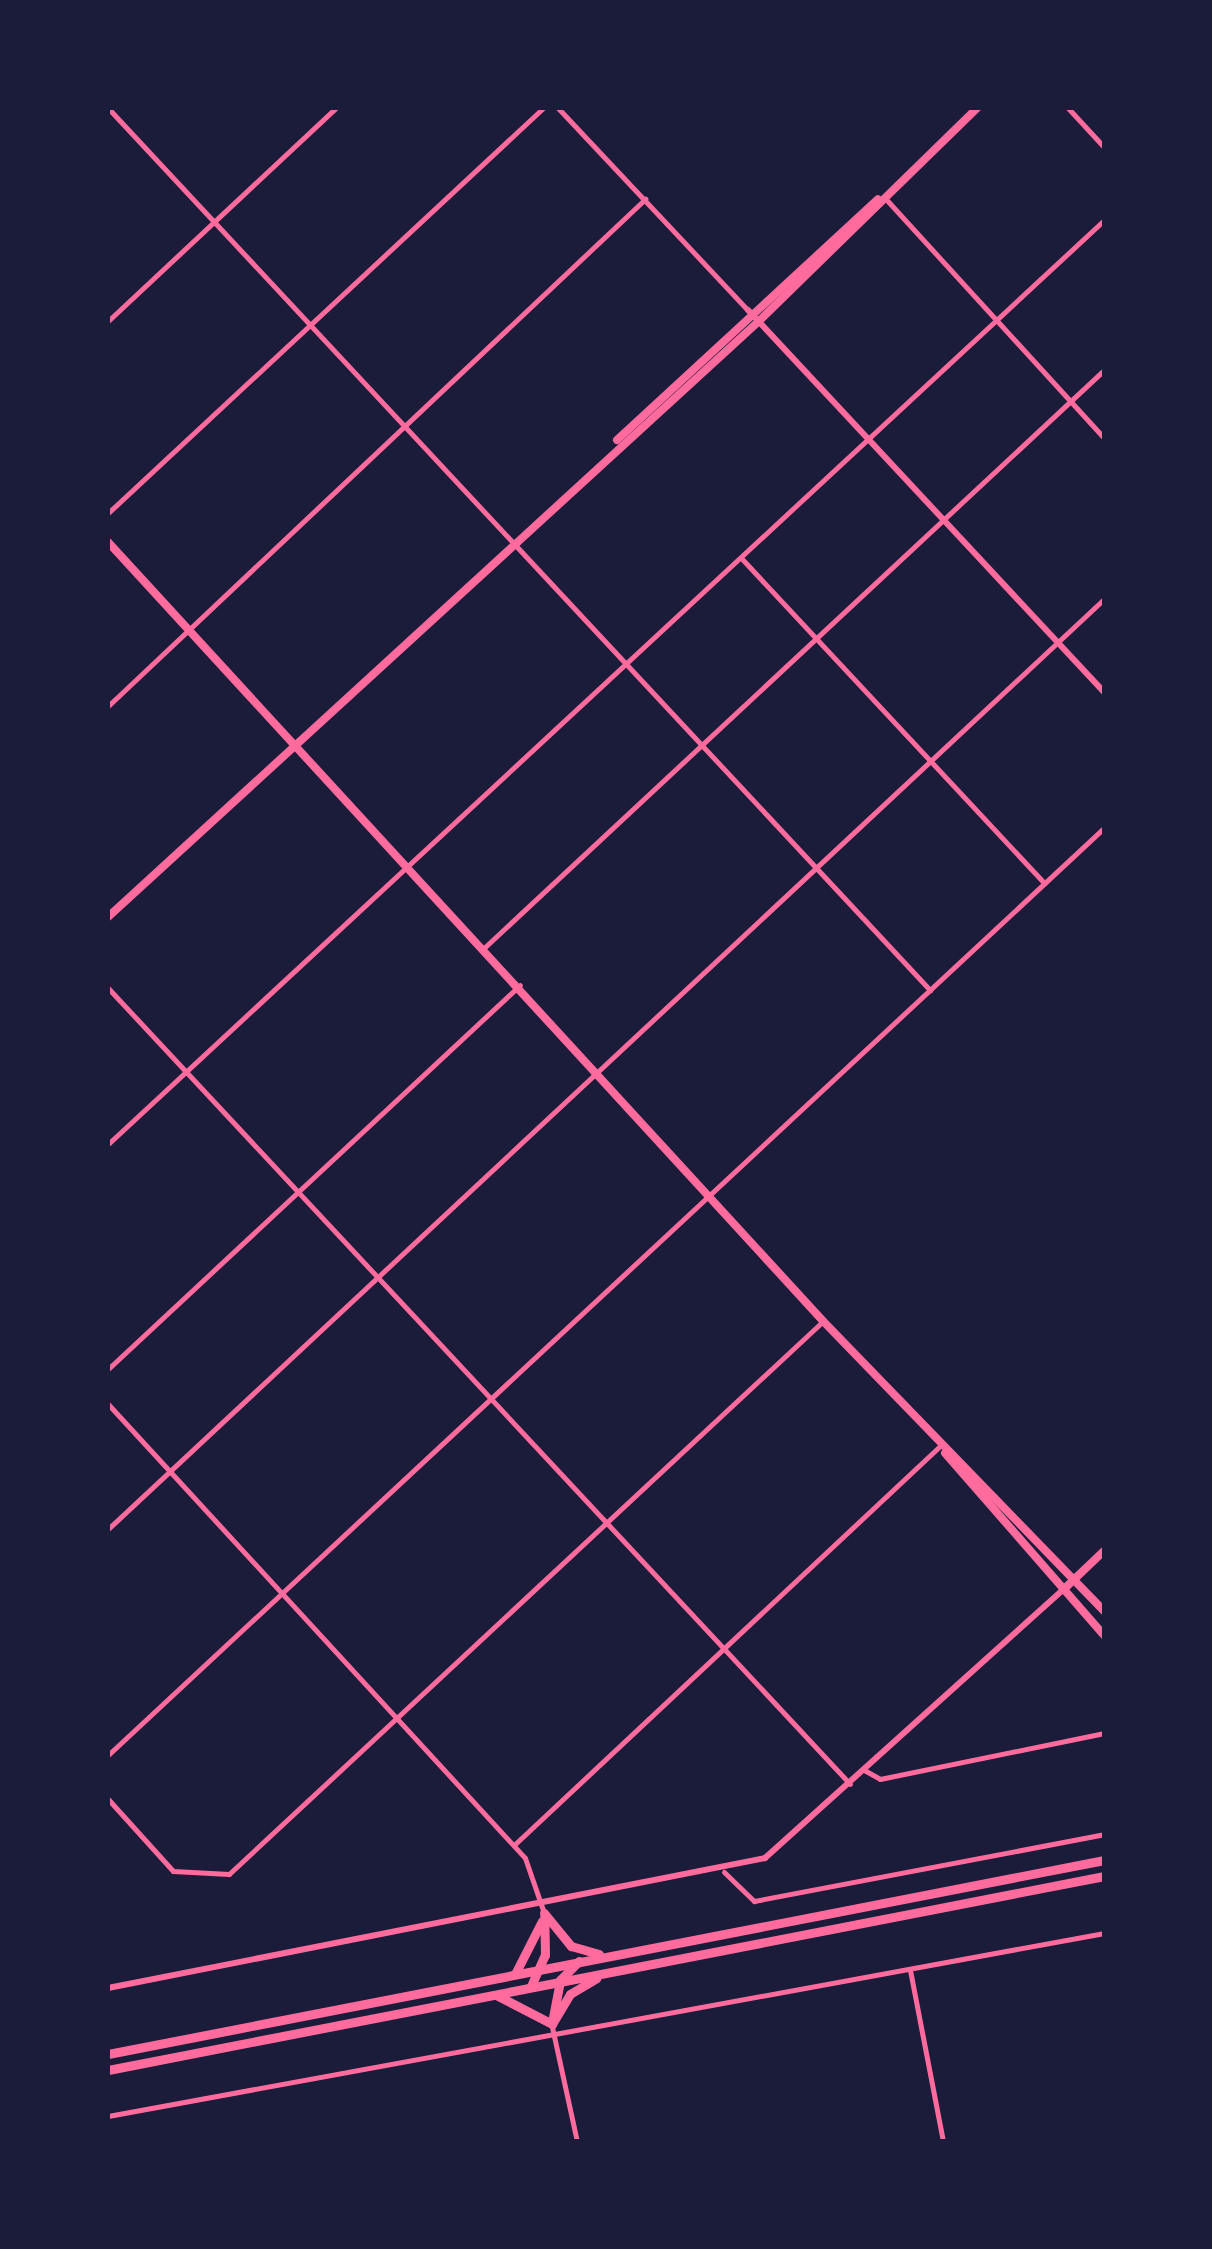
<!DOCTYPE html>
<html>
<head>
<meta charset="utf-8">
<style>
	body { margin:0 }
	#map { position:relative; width:1212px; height:2249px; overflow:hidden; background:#1b1b3a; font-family:Ubuntu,sans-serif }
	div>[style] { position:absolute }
	.minor>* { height:5px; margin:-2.5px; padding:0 2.5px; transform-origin:2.5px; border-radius:2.5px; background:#ff6b9d }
	.tertiary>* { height:6px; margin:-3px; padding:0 3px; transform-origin:3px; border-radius:3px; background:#ff6b9d }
	.secondary>* { height:8px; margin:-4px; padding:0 4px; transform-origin:4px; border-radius:4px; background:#ff6b9d }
	.trunk>* { height:9px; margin:-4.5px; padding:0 4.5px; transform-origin:4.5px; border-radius:4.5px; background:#ff6b9d }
	span { translate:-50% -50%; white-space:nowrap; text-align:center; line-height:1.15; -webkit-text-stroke:8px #1b1b3a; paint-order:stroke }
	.frame { position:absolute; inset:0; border:110px solid #1b1b3a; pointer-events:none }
</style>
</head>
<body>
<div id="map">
	<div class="minor">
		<div style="left:108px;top:108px;width:1206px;rotate:47.02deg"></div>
		<div style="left:558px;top:108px;width:277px;rotate:46.8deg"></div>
		<div style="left:1068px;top:108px;width:53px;rotate:47.3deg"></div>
		<div style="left:884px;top:197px;width:326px;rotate:47.6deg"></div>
		<div style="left:108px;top:321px;width:312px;rotate:-43.1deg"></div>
		<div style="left:108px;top:513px;width:594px;rotate:-42.95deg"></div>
		<div style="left:743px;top:560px;width:442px;rotate:47deg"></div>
		<div style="left:108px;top:706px;width:739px;rotate:-43.35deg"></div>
		<div style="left:485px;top:947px;width:846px;rotate:-42.99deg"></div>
		<div style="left:108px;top:988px;width:1088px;rotate:47.01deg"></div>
		<div style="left:108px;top:1144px;width:1359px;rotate:-42.85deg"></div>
		<div style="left:108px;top:1369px;width:563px;rotate:-42.99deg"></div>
		<div style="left:108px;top:1404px;width:616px;rotate:47.43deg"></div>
		<div style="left:525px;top:1858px;width:58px;rotate:70.9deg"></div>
		<div style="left:108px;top:1529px;width:1363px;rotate:-43.04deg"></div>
		<div style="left:108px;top:1755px;width:1361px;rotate:-42.95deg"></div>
		<div style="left:864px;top:1770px;width:18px;rotate:29deg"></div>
		<div style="left:880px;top:1779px;width:229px;rotate:-11.6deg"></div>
		<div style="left:108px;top:1799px;width:97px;rotate:47.9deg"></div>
		<div style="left:173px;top:1871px;width:56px;rotate:3.1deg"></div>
		<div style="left:229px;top:1874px;width:812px;rotate:-42.95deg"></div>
		<div style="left:514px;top:1845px;width:584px;rotate:-43.13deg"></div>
		<div style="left:724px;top:1872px;width:42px;rotate:44deg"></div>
		<div style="left:754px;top:1901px;width:356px;rotate:-10.8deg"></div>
		<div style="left:910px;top:1970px;width:175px;rotate:79.1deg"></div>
		<div style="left:552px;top:2027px;width:118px;rotate:77.7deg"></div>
		<div style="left:108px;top:2116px;width:1013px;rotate:-10.41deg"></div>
	</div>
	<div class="tertiary">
		<div style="left:748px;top:310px;width:522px;rotate:47.02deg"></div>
		<div style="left:108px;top:1988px;width:670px;rotate:-11.19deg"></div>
		<div style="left:765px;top:1858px;width:401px;rotate:-42deg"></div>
	</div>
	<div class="secondary">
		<div style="left:617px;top:440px;width:355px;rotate:-42.7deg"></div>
		<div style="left:108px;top:542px;width:1057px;rotate:47.45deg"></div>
		<div style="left:823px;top:1321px;width:404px;rotate:45.9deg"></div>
		<div style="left:108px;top:917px;width:883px;rotate:-42.47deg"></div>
		<div style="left:759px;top:321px;width:305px;rotate:-44.3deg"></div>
		<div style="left:945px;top:1453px;width:242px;rotate:48.9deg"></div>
		<div style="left:1063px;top:1590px;width:57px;rotate:-43.6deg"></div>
	</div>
	<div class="trunk">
		<div style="left:544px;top:1913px;width:43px;rotate:50.7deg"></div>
		<div style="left:571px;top:1946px;width:29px;rotate:16deg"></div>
		<div style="left:516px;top:1972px;width:57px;rotate:-63deg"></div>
		<div style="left:531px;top:1986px;width:34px;rotate:-66deg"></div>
		<div style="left:545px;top:1955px;width:39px;rotate:-91deg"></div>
		<div style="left:498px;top:1996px;width:61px;rotate:27.4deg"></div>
		<div style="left:553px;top:2017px;width:38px;rotate:-79deg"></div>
		<div style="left:560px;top:1980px;width:27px;rotate:-45deg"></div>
		<div style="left:552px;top:2024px;width:35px;rotate:-59deg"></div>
		<div style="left:570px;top:1994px;width:31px;rotate:-31deg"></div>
		<div style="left:108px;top:2054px;width:1015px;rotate:-11.02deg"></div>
		<div style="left:108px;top:2070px;width:1015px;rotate:-11.02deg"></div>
	</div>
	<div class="frame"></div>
</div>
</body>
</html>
